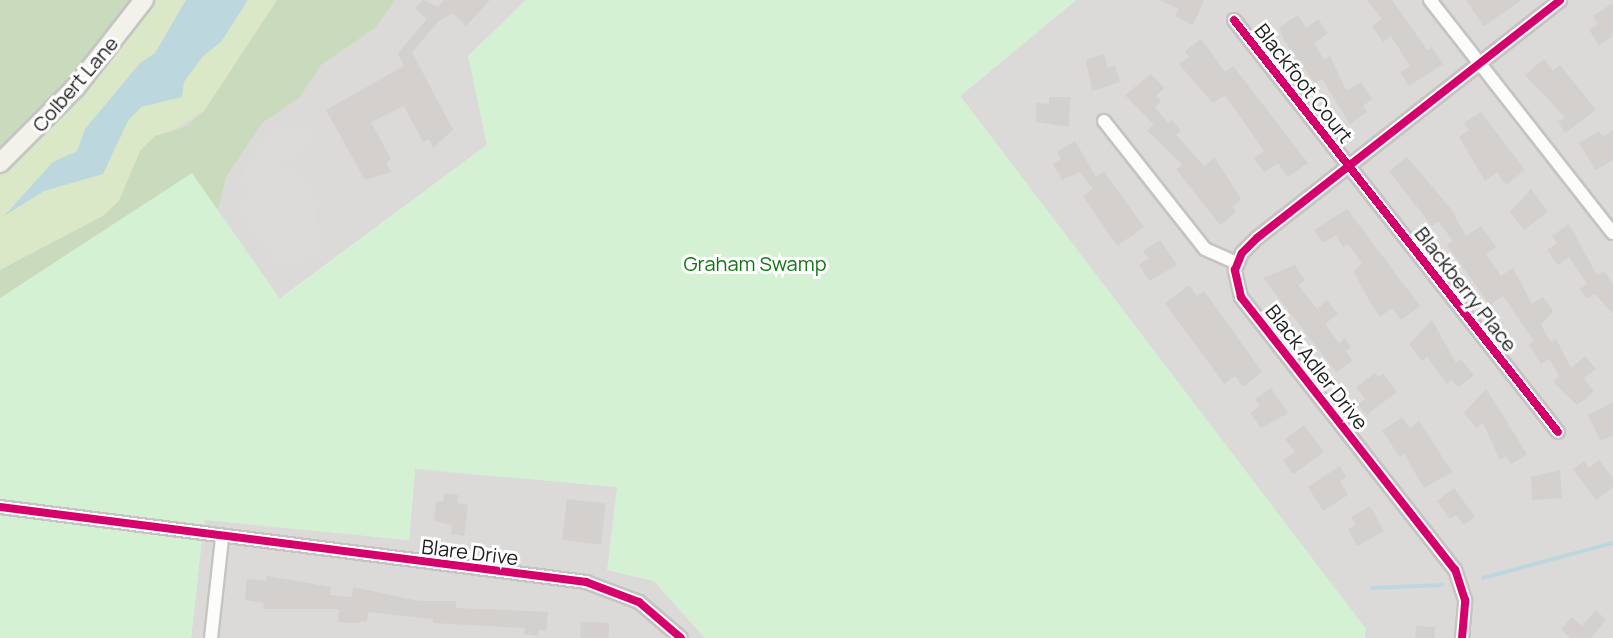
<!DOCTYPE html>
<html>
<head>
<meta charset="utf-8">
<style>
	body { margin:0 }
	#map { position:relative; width:1613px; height:638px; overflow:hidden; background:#eceae6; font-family:Manrope,sans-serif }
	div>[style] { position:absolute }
	.residential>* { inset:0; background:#dbdad8 }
	.grass>* { inset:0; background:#dae8c7 }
	.forest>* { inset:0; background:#c9dabd }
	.park>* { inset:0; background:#d5f1d4 }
	.parking>* { inset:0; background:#dcdbda }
	.water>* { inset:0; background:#bcd8de }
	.stream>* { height:4px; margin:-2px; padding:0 2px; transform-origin:2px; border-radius:2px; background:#bcd8de }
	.building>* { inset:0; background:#d3d0cd; transform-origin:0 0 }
	.roads { filter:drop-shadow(2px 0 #c5c4c2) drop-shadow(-2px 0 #c5c4c2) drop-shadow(0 2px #c5c4c2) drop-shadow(0 -2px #c5c4c2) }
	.street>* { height:12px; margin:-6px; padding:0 6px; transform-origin:6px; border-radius:6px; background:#fcfcfb }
	.secondary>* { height:18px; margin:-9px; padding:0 9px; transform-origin:9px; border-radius:9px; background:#f3f2ea }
	.cycleway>* { height:8px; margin:-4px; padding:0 4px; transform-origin:4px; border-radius:4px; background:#d6006c }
	span { translate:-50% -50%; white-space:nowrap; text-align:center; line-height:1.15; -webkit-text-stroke:6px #fff; paint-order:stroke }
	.street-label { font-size:20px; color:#1e1e1e }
	.park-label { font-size:20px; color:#117714 }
</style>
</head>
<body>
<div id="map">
	<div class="residential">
		<div style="clip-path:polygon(153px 0,526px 0,469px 56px,487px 145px,279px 299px,0 298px,0 173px,96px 76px)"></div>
		<div style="clip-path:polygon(1076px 0,1613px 0,1613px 638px,1365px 638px,1365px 629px,960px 96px)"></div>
		<div style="clip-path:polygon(415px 468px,618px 487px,608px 570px,654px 581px,705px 638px,191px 638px,204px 519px,409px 540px)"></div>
	</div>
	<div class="grass">
		<div style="clip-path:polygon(153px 0,277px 0,205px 110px,140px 151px,119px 201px,103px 216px,0 270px,0 173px,96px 76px)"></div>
	</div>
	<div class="forest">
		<div style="clip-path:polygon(0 0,137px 0,99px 55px,0 152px)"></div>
		<div style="clip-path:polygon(277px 0,395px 0,376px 27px,321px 65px,299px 98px,262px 123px,226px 177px,209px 246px,0 458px,0 270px,103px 216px,119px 201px,140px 151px,155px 136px,187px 126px,205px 110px)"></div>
	</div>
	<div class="park">
		<div style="clip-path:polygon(526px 0,1076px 0,960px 96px,1366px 629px,1365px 638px,705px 638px,654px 581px,607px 570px,617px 487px,415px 469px,409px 540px,204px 520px,191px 638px,0 638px,0 298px,192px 173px,280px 299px,487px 145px,468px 56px)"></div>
	</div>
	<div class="parking">
		<div style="clip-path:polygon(283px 122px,290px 130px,301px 122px,316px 140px,293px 161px,286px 154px,279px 163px,283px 166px,290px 161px,322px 205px,314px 211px,323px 248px,294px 269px,287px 260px,277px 265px,236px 207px,245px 201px,247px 186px,239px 179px,268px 134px)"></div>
	</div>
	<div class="water">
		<div style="clip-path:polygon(186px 0,248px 0,221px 42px,203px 56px,184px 82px,182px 97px,141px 107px,128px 121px,103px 174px,44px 191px,4px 216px,53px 162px,77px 151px,85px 129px,140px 63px,155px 53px)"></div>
	</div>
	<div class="stream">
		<div style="left:1483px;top:578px;width:135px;rotate:-15.1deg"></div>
		<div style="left:1372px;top:588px;width:70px;rotate:-2.5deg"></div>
	</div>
	<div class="building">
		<div style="clip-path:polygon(423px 0,438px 7px,444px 0,490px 0,466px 26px,453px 13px,439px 21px,412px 52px,453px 130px,433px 148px,429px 139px,423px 142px,404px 106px,371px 122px,391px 159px,386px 163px,391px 172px,365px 180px,326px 110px,404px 66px,398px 53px,427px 19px,415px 8px)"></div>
		<div style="clip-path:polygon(1159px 0,1204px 0,1193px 25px,1175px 16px,1179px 9px)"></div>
		<div style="clip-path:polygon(1367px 0,1392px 0,1427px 50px,1432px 47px,1443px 64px,1409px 86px,1400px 72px,1410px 66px,1391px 36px,1383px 42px,1372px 26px,1382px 19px)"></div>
		<div style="clip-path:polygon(1466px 0,1522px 0,1484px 26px)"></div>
		<div style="clip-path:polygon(1613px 3px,1613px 36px,1599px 45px,1589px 30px,1598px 24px,1593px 16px)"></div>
		<div style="clip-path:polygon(1298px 15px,1306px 28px,1318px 19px,1328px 33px,1314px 43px,1324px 60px,1330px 56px,1346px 90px,1361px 83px,1372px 99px,1363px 106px,1367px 112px,1350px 124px,1322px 79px,1315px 83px,1285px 42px,1279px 28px)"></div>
		<div style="clip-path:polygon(1201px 39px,1225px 72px,1233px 66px,1308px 163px,1288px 177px,1278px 163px,1264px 172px,1254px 158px,1264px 151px,1225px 95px,1213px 103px,1179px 64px,1189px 57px,1185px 51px)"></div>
		<div style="clip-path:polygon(1104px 54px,1108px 68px,1115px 65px,1120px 82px,1092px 91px,1086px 60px)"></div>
		<div style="clip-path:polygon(1544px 59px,1553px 71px,1560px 65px,1596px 110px,1565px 133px,1558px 122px,1565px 117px,1525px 75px)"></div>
		<div style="clip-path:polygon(1151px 74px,1164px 88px,1156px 96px,1161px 102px,1155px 107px,1168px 123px,1172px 120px,1181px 131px,1176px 135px,1204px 166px,1215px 158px,1241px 199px,1232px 207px,1236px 212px,1220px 225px,1176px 169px,1182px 165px,1147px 130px,1154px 125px,1125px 95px)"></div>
		<div style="clip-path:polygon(1049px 97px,1070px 97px,1069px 127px,1036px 122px,1036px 103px,1049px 104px)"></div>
		<div style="clip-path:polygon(1481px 112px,1525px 170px,1506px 185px,1497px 172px,1485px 181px,1459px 137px,1469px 130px,1464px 123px)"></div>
		<div style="clip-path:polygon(1613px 130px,1613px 160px,1596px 170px,1579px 143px,1599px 131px,1603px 137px)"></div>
		<div style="clip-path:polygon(1075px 141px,1096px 177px,1104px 171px,1144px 227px,1117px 246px,1083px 196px,1093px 189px,1080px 172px,1062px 180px,1053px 164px,1061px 159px,1057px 152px)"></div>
		<div style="clip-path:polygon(1407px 157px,1451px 209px,1466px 236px,1481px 226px,1496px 247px,1486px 254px,1501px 276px,1513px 268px,1532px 304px,1543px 297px,1553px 311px,1541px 325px,1551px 342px,1556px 339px,1571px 368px,1585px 356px,1596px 369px,1584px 378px,1594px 392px,1577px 405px,1553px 382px,1559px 376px,1549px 359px,1541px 364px,1529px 344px,1534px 341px,1503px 296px,1490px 305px,1447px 245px,1453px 241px,1438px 221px,1432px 226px,1389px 171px)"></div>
		<div style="clip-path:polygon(1531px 189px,1548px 212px,1524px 230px,1510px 212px)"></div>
		<div style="clip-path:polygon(1347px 209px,1420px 306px,1401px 320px,1392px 308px,1380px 317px,1370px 302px,1353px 271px,1362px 264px,1348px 244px,1343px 247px,1336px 235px,1323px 243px,1314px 230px)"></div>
		<div style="clip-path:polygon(1569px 224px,1597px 275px,1604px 271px,1613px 284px,1613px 314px,1595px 294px,1587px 299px,1580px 289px,1587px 284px,1569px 257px,1558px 265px,1547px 250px,1557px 243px,1552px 236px)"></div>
		<div style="clip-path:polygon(1160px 240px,1177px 265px,1149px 281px,1139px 265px,1149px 258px,1143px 251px)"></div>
		<div style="clip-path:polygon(1295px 265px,1305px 281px,1298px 285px,1317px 309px,1327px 300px,1338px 314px,1325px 324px,1339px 343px,1345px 338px,1351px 347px,1346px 351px,1353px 361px,1336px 372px,1263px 278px)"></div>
		<div style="clip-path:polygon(1189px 285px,1197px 296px,1204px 291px,1262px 372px,1243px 387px,1235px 376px,1224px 384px,1165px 303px)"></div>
		<div style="clip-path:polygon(1432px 320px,1456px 363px,1461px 359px,1474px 376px,1458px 387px,1452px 380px,1447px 384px,1427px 357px,1422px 361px,1409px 344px)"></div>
		<div style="clip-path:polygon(1375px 373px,1378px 377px,1383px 374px,1397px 392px,1366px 415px,1358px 405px,1365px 399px,1356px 387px)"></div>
		<div style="clip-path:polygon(1271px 388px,1288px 413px,1261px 428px,1250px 413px,1260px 406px,1255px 399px)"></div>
		<div style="clip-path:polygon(1486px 389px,1527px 454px,1511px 464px,1506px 456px,1500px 460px,1483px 423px,1476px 428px,1464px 413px)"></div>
		<div style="clip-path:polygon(1613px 402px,1613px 435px,1601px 441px,1588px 415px)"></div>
		<div style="clip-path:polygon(1402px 417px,1410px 428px,1419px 421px,1452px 472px,1424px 488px,1404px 454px,1400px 457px,1382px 431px)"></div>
		<div style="clip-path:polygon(1304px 425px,1324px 452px,1293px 474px,1283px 460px,1295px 452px,1285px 439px)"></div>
		<div style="clip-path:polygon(1599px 460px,1613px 478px,1613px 487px,1596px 500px,1573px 469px,1584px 461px,1589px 468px)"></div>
		<div style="clip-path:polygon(1340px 466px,1346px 477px,1340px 481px,1348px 495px,1323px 511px,1308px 487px)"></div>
		<div style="clip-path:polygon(1560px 470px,1562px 498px,1532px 500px,1531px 477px)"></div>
		<div style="clip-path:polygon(1454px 488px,1475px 517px,1464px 525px,1456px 515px,1450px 519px,1437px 501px)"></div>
		<div style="clip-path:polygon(444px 493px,458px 495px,457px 503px,468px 505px,464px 536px,451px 534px,452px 525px,434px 521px,436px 501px,443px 502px)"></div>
		<div style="left:567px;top:499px;width:39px;height:41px;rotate:7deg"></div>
		<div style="clip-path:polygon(1370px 506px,1384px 531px,1357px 546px,1348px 529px,1356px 525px,1351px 517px)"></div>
		<div style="clip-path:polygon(267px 576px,331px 587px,330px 595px,352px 597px,353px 587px,418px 601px,456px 601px,456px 608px,548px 612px,546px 631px,539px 630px,538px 636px,524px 634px,525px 628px,433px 623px,433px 619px,368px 612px,367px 621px,354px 623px,338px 622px,339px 609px,263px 609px,264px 603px,245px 600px,247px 579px,266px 581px)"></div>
		<div style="clip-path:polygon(1596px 610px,1606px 620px,1591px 638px,1570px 638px,1561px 629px,1572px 617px,1582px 626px)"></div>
		<div style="left:581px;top:622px;width:28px;height:16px;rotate:2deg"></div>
		<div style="left:1416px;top:626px;width:19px;height:12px;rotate:3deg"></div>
	</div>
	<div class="roads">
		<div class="street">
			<div style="left:1430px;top:0;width:296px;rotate:51.9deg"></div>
			<div style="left:1234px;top:20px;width:524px;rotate:51.82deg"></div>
			<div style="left:1104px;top:121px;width:163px;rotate:51.7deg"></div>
			<div style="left:1205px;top:249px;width:34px;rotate:24deg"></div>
			<div style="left:0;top:507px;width:591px;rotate:7.29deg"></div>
			<div style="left:586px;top:582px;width:57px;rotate:20.7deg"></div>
			<div style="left:639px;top:602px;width:55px;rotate:40.6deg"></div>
			<div style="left:211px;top:638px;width:100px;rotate:-83.7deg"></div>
			<div style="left:1462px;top:638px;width:38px;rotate:-85deg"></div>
			<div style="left:1465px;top:600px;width:32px;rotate:-108deg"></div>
			<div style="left:1455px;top:570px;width:347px;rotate:-128.1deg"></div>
			<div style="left:1241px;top:297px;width:28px;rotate:-103deg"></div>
			<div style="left:1235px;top:270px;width:18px;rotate:-68deg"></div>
			<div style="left:1242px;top:253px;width:21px;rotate:-45deg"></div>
			<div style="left:1257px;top:238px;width:385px;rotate:-38.1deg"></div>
		</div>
		<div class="secondary">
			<div style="left:0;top:163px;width:106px;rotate:-45deg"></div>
			<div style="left:75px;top:88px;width:112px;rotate:-51.9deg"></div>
		</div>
	</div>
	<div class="cycleway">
		<div style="left:1234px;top:20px;width:524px;rotate:51.82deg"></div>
		<div style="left:0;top:507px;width:591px;rotate:7.29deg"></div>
		<div style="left:586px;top:582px;width:57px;rotate:20.7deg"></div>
		<div style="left:639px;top:602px;width:55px;rotate:40.6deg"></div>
		<div style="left:1462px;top:638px;width:38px;rotate:-85deg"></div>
		<div style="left:1465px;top:600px;width:32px;rotate:-108deg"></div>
		<div style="left:1455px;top:570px;width:347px;rotate:-128.1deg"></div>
		<div style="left:1241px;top:297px;width:28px;rotate:-103deg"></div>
		<div style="left:1235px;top:270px;width:18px;rotate:-68deg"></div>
		<div style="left:1242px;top:253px;width:21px;rotate:-45deg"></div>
		<div style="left:1257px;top:238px;width:385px;rotate:-38.1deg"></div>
	</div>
	<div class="street-label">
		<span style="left:1304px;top:83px;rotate:52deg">Blackfoot Court</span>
		<span style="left:75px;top:84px;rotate:-49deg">Colbert Lane</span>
		<span style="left:1466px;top:289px;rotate:52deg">Blackberry Place</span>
		<span style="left:1317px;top:367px;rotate:52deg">Black Adler Drive</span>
		<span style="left:470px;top:552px;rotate:7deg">Blare Drive</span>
	</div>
	<div class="park-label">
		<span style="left:755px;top:263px">Graham Swamp</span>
	</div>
</div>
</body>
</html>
